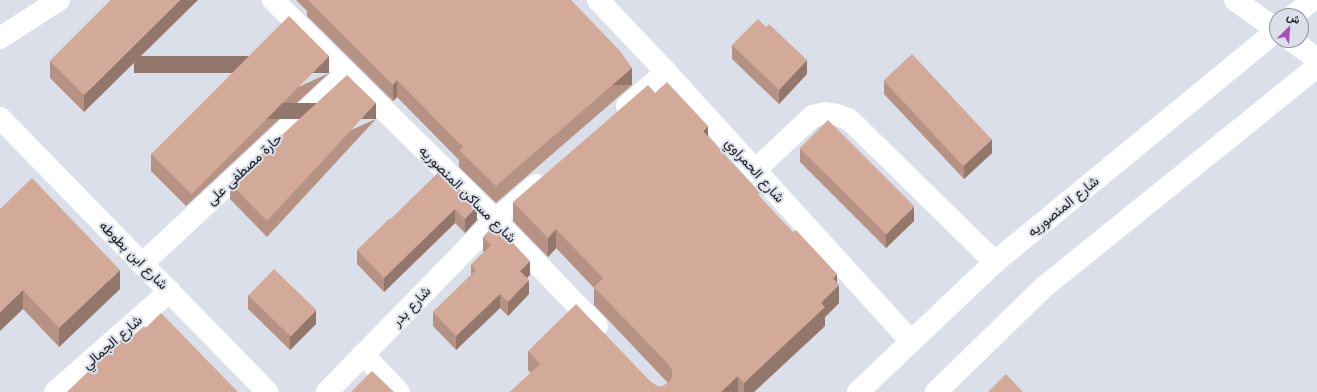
<!DOCTYPE html>
<html>
<head>
<meta charset="utf-8">
<style>
	body { margin:0 }
	#map { position:relative; width:1317px; height:392px; overflow:hidden; background:#dbdfea; font-family:Jost,Vazirmatn,sans-serif }
	div>[style] { position:absolute }
	.minor>* { height:22px; margin:-11px; padding:0 11px; transform-origin:11px; border-radius:11px; background:#fff }
	.major>* { height:22px; margin:-11px; padding:0 11px; transform-origin:11px; border-radius:11px; background:#fff }
	.wall>* { inset:0; background:#b59284 }
	.shaded-wall>* { inset:0; background:#94776c; transform-origin:0 0 }
	.building>* { inset:0; background:#d3aa9a; transform-origin:0 0 }
	span { translate:-50% -50%; white-space:nowrap; text-align:center; line-height:1.15; -webkit-text-stroke:4px #dbdfea; paint-order:stroke }
	.street-label { font-size:14px; color:#202125 }
	.north { position:absolute; left:1269px; top:8px; width:40px; height:40px; box-sizing:border-box; background:#dbdfea; border:1px solid #90939b; border-radius:50%; rotate:25deg; font-size:11px; font-weight:700; line-height:16px; text-align:center; color:#202125 }
	.north::after { content:''; display:block; margin:auto; width:14px; height:18px; background:#a94db8; clip-path:polygon(50% 0,100% 100%,50% 72%,0 100%) }
</style>
</head>
<body>
<div id="map">
	<div class="minor">
		<div style="left:273px;top:0;width:313px;rotate:44.7deg"></div>
		<div style="left:495px;top:220px;width:147px;rotate:46.1deg"></div>
		<div style="left:598px;top:0;width:99px;rotate:46.6deg"></div>
		<div style="left:666px;top:72px;width:364px;rotate:47.7deg"></div>
		<div style="left:0;top:38px;width:70px;rotate:-32.8deg"></div>
		<div style="left:627px;top:106px;width:52px;rotate:-41.1deg"></div>
		<div style="left:0;top:118px;width:383px;rotate:45.7deg"></div>
		<div style="left:755px;top:170px;width:79px;rotate:-43deg"></div>
		<div style="left:813px;top:116px;width:12px;rotate:-14deg"></div>
		<div style="left:825px;top:113px;width:12px;rotate:9deg"></div>
		<div style="left:837px;top:115px;width:12px;rotate:20deg"></div>
		<div style="left:848px;top:119px;width:12px;rotate:42deg"></div>
		<div style="left:857px;top:127px;width:193px;rotate:44.4deg"></div>
		<div style="left:142px;top:264px;width:279px;rotate:-43deg"></div>
		<div style="left:363px;top:354px;width:52px;rotate:46.5deg"></div>
		<div style="left:55px;top:392px;width:153px;rotate:-41.3deg"></div>
		<div style="left:327px;top:392px;width:240px;rotate:-45.7deg"></div>
		<div style="left:495px;top:220px;width:54px;rotate:-40.5deg"></div>
	</div>
	<div class="major">
		<div style="left:1235px;top:0;width:52px;rotate:35.5deg"></div>
		<div style="left:1293px;top:16px;width:25px;rotate:-40deg"></div>
		<div style="left:1291px;top:40px;width:32px;rotate:36deg"></div>
		<div style="left:858px;top:392px;width:189px;rotate:-43.5deg"></div>
		<div style="left:995px;top:262px;width:365px;rotate:-39.4deg"></div>
		<div style="left:936px;top:392px;width:151px;rotate:-44.2deg"></div>
		<div style="left:1044px;top:287px;width:351px;rotate:-38.9deg"></div>
	</div>
	<div class="wall">
		<div style="clip-path:polygon(111px 0,84px 112px,50px 78px,50px 61px)"></div>
		<div style="clip-path:polygon(296px 0,571px 0,632px 85px,496px 203px,459px 167px,459px 160px,397px 97px,393px 101px,307px 16px,307px 11px)"></div>
		<div style="clip-path:polygon(766px 27px,807px 74px,779px 104px,732px 59px,732px 45px)"></div>
		<div style="clip-path:polygon(329px 73px,186px 206px,151px 171px,151px 154px)"></div>
		<div style="clip-path:polygon(884px 81px,992px 153px,964px 179px,884px 94px)"></div>
		<div style="clip-path:polygon(376px 119px,267px 237px,230px 199px,230px 183px)"></div>
		<div style="clip-path:polygon(708px 136px,760px 197px,837px 283px,839px 303px,825px 317px,825px 326px,754px 392px,510px 392px,531px 373px,528px 370px,528px 351px,651px 382px,657px 386px,663px 386px,668px 383px,594px 305px,594px 288px,556px 248px,548px 257px,513px 221px,513px 202px)"></div>
		<div style="clip-path:polygon(800px 148px,914px 221px,886px 248px,800px 162px)"></div>
		<div style="clip-path:polygon(441px 170px,477px 220px,465px 233px,455px 223px,384px 292px,357px 264px,357px 250px,391px 219px)"></div>
		<div style="clip-path:polygon(0 209px,120px 289px,59px 347px,23px 309px)"></div>
		<div style="clip-path:polygon(483px 237px,530px 275px,527px 278px,529px 294px,508px 316px,500px 308px,456px 350px,433px 326px,433px 312px,471px 275px,471px 265px,484px 252px,483px 251px)"></div>
		<div style="clip-path:polygon(248px 295px,316px 324px,290px 350px,248px 309px)"></div>
	</div>
	<div class="shaded-wall">
		<div style="clip-path:polygon(180px 0,198px 0,84px 112px,84px 95px)"></div>
		<div style="left:329px;top:56px;width:17px;height:195px;rotate:90deg"></div>
		<div style="clip-path:polygon(807px 60px,807px 74px,779px 104px,779px 90px)"></div>
		<div style="left:632px;top:68px;width:17px;height:180px;rotate:90deg"></div>
		<div style="clip-path:polygon(397px 80px,397px 97px,393px 101px,393px 85px)"></div>
		<div style="left:376px;top:103px;width:16px;height:161px;rotate:90deg"></div>
		<div style="clip-path:polygon(708px 126px,708px 145px,703px 131px)"></div>
		<div style="clip-path:polygon(992px 139px,992px 153px,964px 179px,964px 165px)"></div>
		<div style="clip-path:polygon(477px 206px,477px 220px,465px 233px,465px 219px)"></div>
		<div style="clip-path:polygon(914px 207px,914px 221px,886px 248px,886px 234px)"></div>
		<div style="clip-path:polygon(455px 209px,455px 223px,384px 292px,384px 278px)"></div>
		<div style="clip-path:polygon(556px 229px,556px 248px,548px 257px,548px 238px)"></div>
		<div style="clip-path:polygon(530px 261px,530px 275px,520px 285px,520px 271px)"></div>
		<div style="clip-path:polygon(120px 270px,120px 289px,59px 347px,59px 328px)"></div>
		<div style="clip-path:polygon(837px 274px,837px 287px,839px 285px,839px 303px,825px 317px,825px 326px,754px 392px,744px 392px,744px 383px,821px 303px,833px 278px)"></div>
		<div style="clip-path:polygon(529px 280px,529px 294px,508px 316px,508px 302px)"></div>
		<div style="clip-path:polygon(23px 290px,23px 309px,0 331px,0 312px)"></div>
		<div style="clip-path:polygon(500px 294px,500px 308px,456px 350px,456px 336px)"></div>
		<div style="clip-path:polygon(316px 310px,316px 324px,290px 350px,290px 337px)"></div>
		<div style="clip-path:polygon(738px 376px,738px 392px,721px 392px)"></div>
	</div>
	<div class="building">
		<div style="clip-path:polygon(111px 0,180px 0,84px 95px,50px 61px)"></div>
		<div style="clip-path:polygon(308px 0,571px 0,620px 51px,632px 68px,496px 186px,459px 150px,463px 147px,397px 80px,393px 85px)"></div>
		<div style="left:289px;top:16px;width:57px;height:195px;rotate:45deg"></div>
		<div style="clip-path:polygon(758px 19px,766px 27px,769px 24px,807px 60px,779px 90px,732px 45px)"></div>
		<div style="left:912px;top:54px;width:117px;height:39px;rotate:47deg"></div>
		<div style="clip-path:polygon(347px 75px,376px 103px,267px 221px,230px 183px)"></div>
		<div style="clip-path:polygon(667px 82px,708px 126px,703px 131px,760px 193px,758px 195px,793px 232px,796px 230px,837px 274px,833px 278px,839px 285px,821px 303px,825px 307px,744px 383px,738px 376px,721px 392px,510px 392px,540px 364px,528px 351px,576px 304px,651px 382px,657px 386px,663px 386px,669px 382px,672px 377px,672px 370px,669px 365px,594px 287px,603px 278px,556px 229px,548px 238px,513px 202px,648px 85px,655px 93px)"></div>
		<div style="left:828px;top:120px;width:122px;height:40px;rotate:45deg"></div>
		<div style="clip-path:polygon(441px 170px,477px 206px,465px 219px,455px 209px,384px 278px,357px 250px,390px 218px,391px 219px)"></div>
		<div style="clip-path:polygon(32px 178px,120px 270px,59px 328px,23px 290px,0 312px,0 209px)"></div>
		<div style="clip-path:polygon(495px 224px,530px 261px,520px 271px,529px 280px,508px 302px,500px 294px,456px 336px,433px 312px,476px 270px,471px 265px,491px 245px,483px 237px)"></div>
		<div style="left:274px;top:269px;width:59px;height:37px;rotate:44deg"></div>
		<div style="clip-path:polygon(161px 313px,238px 392px,67px 392px,125px 336px,128px 340px,144px 326px,146px 328px)"></div>
		<div style="clip-path:polygon(372px 371px,394px 392px,351px 392px)"></div>
		<div style="clip-path:polygon(1006px 374px,1023px 392px,988px 392px)"></div>
	</div>
	<div class="street-label">
		<span style="left:244px;top:169px;rotate:-43deg">حارة مصطفى على</span>
		<span style="left:755px;top:170px;rotate:48deg">شارع الحمراوي</span>
		<span style="left:468px;top:194px;rotate:45deg">شارع مساكن المنصوريه</span>
		<span style="left:1063px;top:206px;rotate:-39deg">شارع المنصوريه</span>
		<span style="left:134px;top:255px;rotate:45deg">شارع ابن بطوطه</span>
		<span style="left:411px;top:306px;rotate:-46deg">شارع بدر</span>
		<span style="left:112px;top:342px;rotate:-41deg">شارع الجمالي</span>
	</div>
	<div class="north">ش</div>
</div>
</body>
</html>
